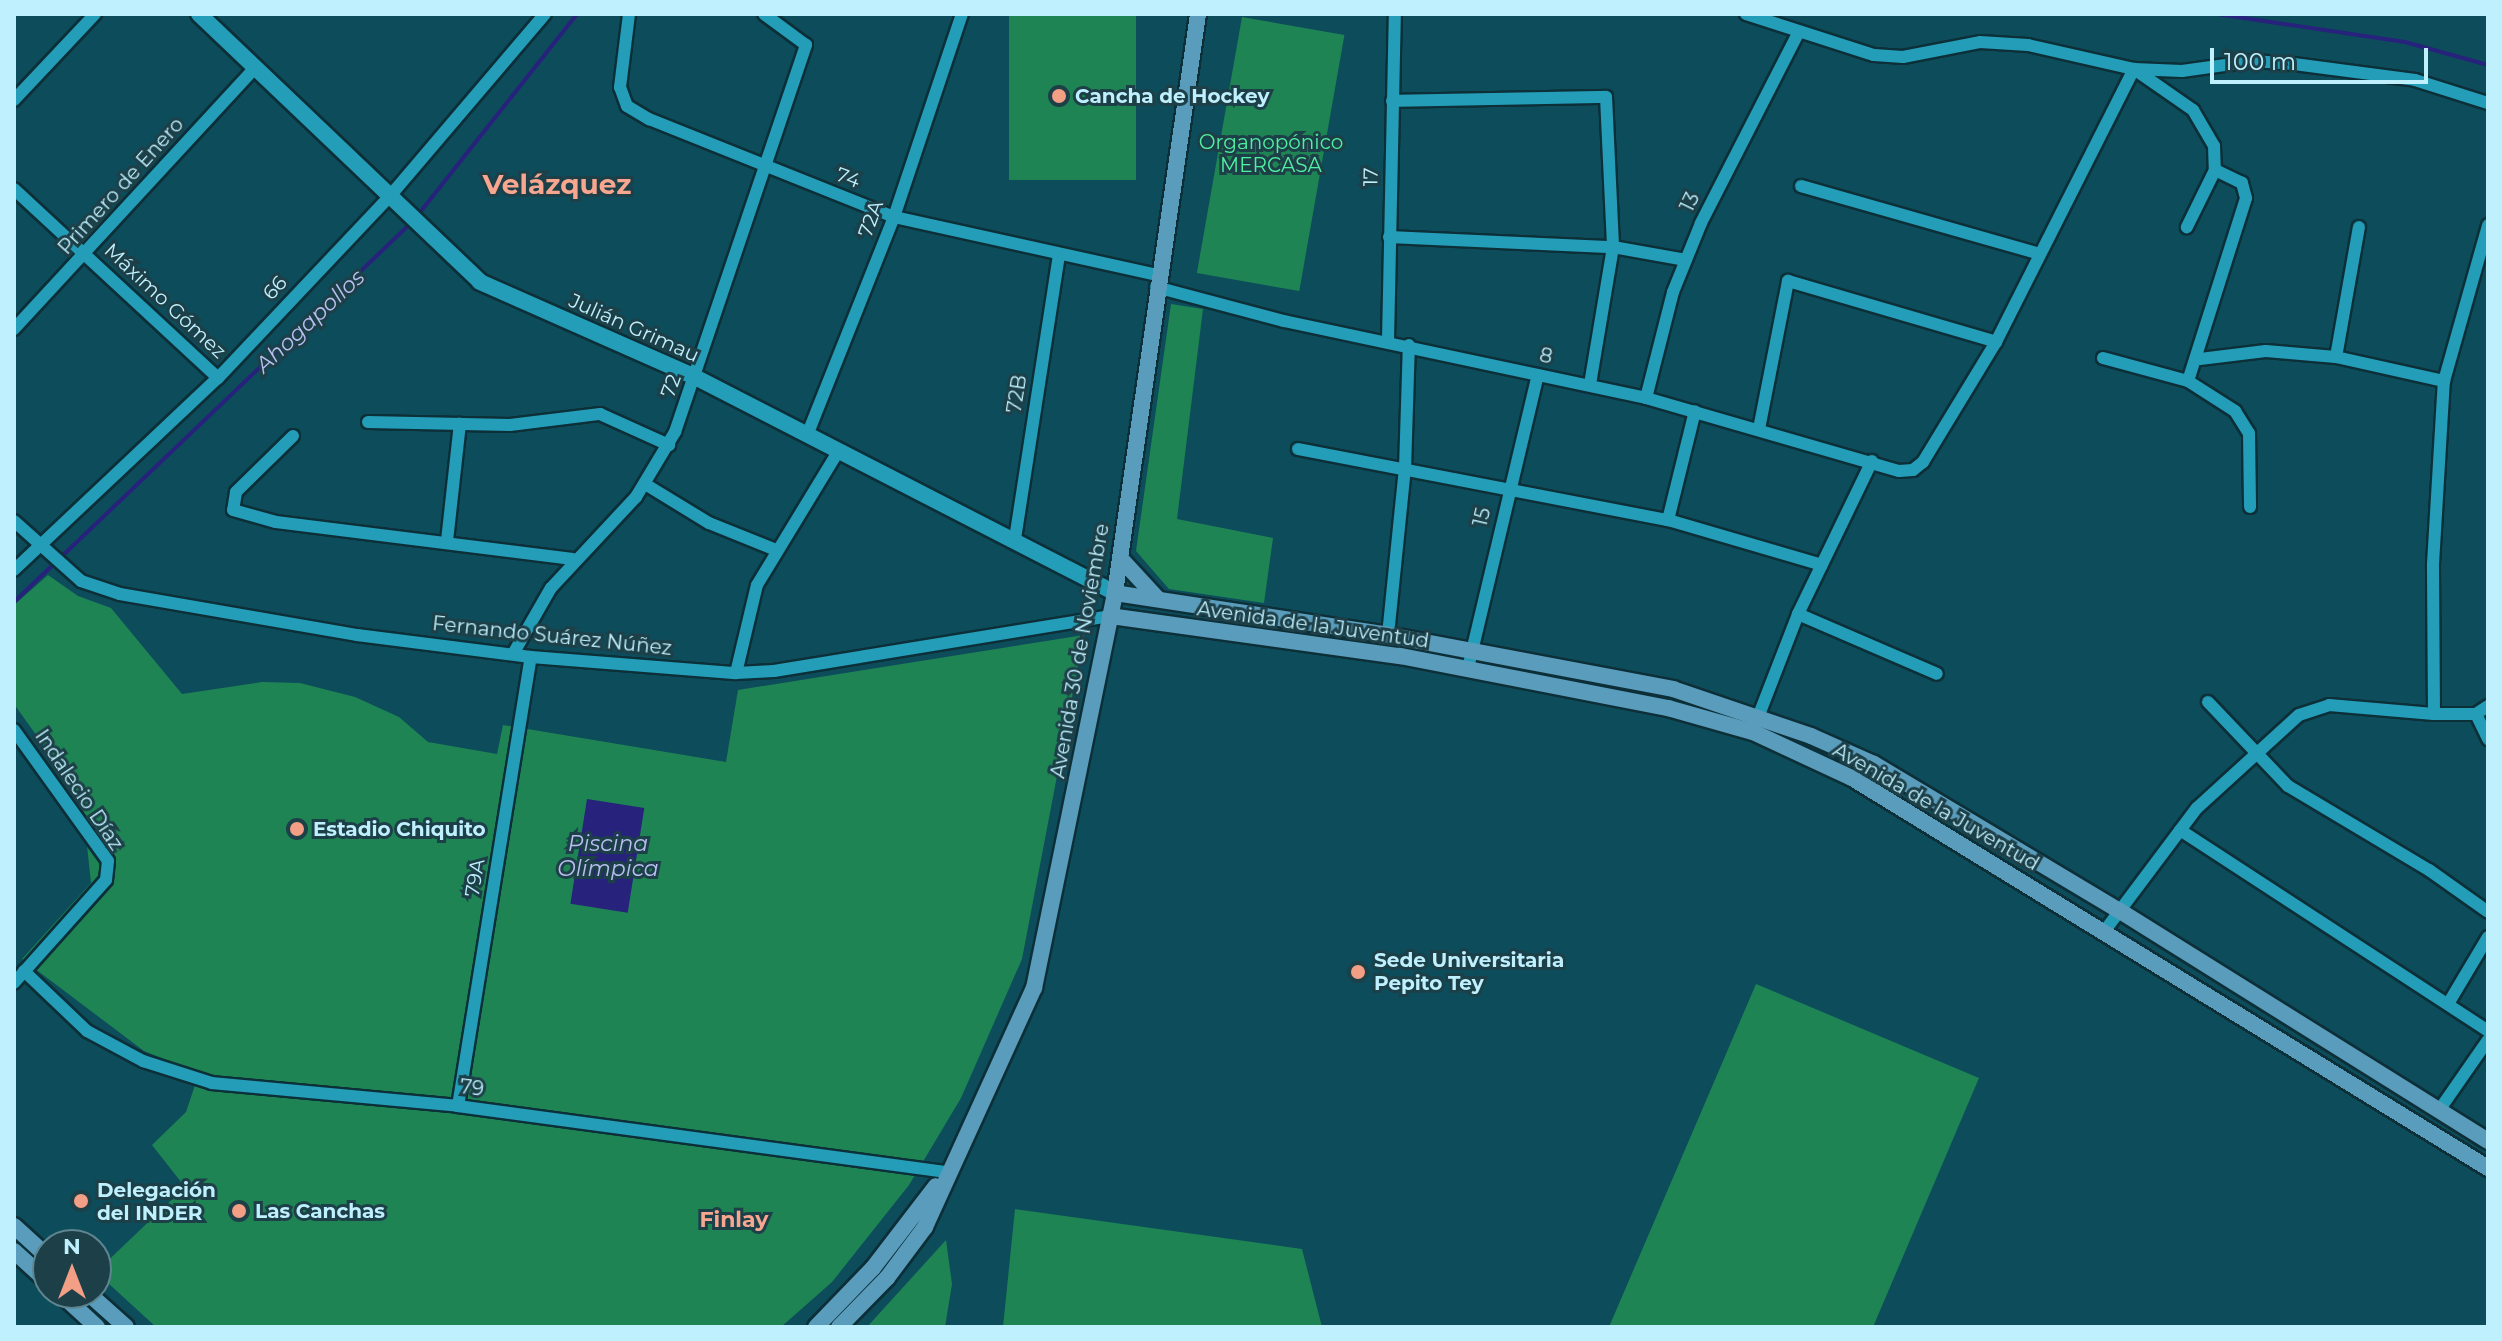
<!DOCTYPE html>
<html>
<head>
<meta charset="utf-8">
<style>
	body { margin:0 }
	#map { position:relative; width:2502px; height:1341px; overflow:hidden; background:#0d4c5b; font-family:Montserrat,sans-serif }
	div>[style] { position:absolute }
	.green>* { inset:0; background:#1e8454; transform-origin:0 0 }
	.water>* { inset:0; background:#27227b; transform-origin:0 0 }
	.stream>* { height:4px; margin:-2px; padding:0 2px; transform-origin:2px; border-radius:2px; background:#27227b }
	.roads { filter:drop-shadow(2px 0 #0c2f38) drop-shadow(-2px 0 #0c2f38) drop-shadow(0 2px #0c2f38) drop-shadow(0 -2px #0c2f38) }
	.minor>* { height:12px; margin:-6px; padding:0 6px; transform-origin:6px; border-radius:6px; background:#249db8 }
	.tertiary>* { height:16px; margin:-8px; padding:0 8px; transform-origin:8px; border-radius:8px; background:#249db8 }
	.secondary>* { height:16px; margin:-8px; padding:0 8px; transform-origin:8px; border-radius:8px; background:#5a9cbc }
	.dots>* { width:22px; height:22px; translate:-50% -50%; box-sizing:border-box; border:4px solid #1d3f48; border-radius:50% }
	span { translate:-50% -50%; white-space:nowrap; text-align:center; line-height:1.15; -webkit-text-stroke:6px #1d3f48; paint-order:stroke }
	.poi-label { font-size:20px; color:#bff0fe; font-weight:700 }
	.left { translate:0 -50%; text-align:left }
	.park-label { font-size:20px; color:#4ff0a1 }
	.street-label { font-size:20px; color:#bff0fe }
	.water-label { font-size:22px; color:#b7bff0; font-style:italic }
	.neighbourhood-label { font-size:22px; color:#f7a790; font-weight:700 }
	.district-label { font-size:28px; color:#f7a790; font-weight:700 }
	.frame { position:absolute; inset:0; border:16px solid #bff0fe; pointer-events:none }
	.north { position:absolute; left:32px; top:1229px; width:80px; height:80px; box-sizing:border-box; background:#1d3f48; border:2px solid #5e8691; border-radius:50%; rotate:0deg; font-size:22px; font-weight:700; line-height:32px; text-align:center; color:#bff0fe }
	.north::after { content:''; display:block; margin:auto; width:28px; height:36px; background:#f39f85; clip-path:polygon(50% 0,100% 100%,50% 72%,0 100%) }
	.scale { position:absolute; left:2210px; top:48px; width:218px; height:36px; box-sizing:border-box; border:4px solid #bff0fe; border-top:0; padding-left:10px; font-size:24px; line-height:28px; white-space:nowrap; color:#bff0fe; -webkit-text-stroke:6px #1d3f48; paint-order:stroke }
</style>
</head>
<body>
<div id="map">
	<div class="green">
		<div style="left:1009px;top:14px;width:127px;height:166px"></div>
		<div style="left:1242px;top:17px;width:104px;height:260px;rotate:10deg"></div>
		<div style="clip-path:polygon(1171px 304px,1203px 309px,1177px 519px,1273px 538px,1264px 603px,1169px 589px,1136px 551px)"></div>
		<div style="clip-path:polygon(48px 575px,78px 596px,111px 608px,182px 694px,262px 682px,300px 683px,355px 697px,399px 717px,428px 742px,497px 754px,503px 725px,726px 762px,738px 690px,1084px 635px,1022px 959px,961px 1098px,909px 1185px,832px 1282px,781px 1327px,156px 1327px,96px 1272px,185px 1187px,152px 1145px,186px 1112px,199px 1073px,144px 1051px,22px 959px,91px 883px,82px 799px,14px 704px,14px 605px)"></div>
		<div style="clip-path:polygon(1756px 984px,1979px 1078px,1873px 1327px,1609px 1327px)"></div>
		<div style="clip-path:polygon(1015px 1209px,1302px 1249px,1322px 1327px,1003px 1327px)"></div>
		<div style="clip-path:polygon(946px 1240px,952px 1284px,945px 1327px,867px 1327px)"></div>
	</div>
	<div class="water">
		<div style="left:587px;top:799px;width:58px;height:106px;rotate:9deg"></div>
	</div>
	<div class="stream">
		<div style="left:2217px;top:14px;width:190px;rotate:8.5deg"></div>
		<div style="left:2405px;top:42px;width:86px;rotate:15.5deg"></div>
		<div style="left:417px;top:216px;width:258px;rotate:-51.6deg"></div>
		<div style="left:14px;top:602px;width:549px;rotate:-43.67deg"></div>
	</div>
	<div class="roads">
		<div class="minor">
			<div style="left:629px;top:14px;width:74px;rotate:97deg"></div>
			<div style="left:620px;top:87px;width:20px;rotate:70deg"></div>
			<div style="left:627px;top:106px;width:26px;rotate:31deg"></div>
			<div style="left:649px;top:119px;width:264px;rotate:21.8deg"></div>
			<div style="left:894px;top:217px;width:270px;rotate:12.4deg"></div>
			<div style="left:1746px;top:14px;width:134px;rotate:17.8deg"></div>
			<div style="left:1874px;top:55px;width:29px;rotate:4deg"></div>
			<div style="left:1903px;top:57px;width:78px;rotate:-11deg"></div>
			<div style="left:1980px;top:42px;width:48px;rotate:3.6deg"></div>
			<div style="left:2028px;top:45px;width:109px;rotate:12.8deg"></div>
			<div style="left:2134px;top:69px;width:48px;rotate:2.4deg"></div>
			<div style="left:2182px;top:71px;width:73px;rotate:-7.9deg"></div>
			<div style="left:2254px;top:61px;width:40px;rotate:4.3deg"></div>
			<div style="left:2294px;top:64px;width:122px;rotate:7.5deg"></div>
			<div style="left:2415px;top:80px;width:77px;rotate:17.5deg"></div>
			<div style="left:14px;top:100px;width:118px;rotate:-46.7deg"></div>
			<div style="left:1392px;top:101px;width:214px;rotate:-1.1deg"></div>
			<div style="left:1606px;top:97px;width:150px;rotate:87.3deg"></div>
			<div style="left:1613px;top:247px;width:140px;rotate:99.5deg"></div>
			<div style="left:1801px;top:186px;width:248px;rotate:15.9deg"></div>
			<div style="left:14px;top:189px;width:278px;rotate:42.8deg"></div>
			<div style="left:1389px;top:237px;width:224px;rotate:2.6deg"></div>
			<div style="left:1613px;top:247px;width:74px;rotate:10.1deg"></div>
			<div style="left:1156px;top:287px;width:132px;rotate:14.9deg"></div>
			<div style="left:1284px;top:321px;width:370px;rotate:12deg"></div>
			<div style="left:1646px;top:398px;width:263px;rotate:16.1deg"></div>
			<div style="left:1899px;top:471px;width:14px;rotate:-4deg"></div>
			<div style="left:1913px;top:470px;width:13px;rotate:-39deg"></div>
			<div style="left:1923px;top:462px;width:140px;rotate:-58.7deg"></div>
			<div style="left:1996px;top:342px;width:306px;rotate:-63.2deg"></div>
			<div style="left:2134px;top:69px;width:72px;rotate:34.8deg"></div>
			<div style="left:2193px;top:110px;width:42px;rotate:59.7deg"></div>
			<div style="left:2214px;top:146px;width:24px;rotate:88deg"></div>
			<div style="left:2215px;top:170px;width:64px;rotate:116.2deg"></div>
			<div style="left:14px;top:329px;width:355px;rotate:-47.3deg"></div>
			<div style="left:1388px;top:341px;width:327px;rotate:-88.8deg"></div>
			<div style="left:2336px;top:357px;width:132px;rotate:-80deg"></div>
			<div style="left:2103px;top:358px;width:88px;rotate:15.1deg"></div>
			<div style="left:2188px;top:381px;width:56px;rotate:32.6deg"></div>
			<div style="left:2235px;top:411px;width:26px;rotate:58deg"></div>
			<div style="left:2249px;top:433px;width:74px;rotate:89.2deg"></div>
			<div style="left:2200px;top:359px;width:66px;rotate:-6.9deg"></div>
			<div style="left:2266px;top:351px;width:70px;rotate:4.9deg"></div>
			<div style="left:2336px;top:357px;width:111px;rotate:12.5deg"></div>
			<div style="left:2188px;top:381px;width:192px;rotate:-72.4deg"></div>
			<div style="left:2246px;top:198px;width:16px;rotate:-105deg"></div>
			<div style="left:2242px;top:183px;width:30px;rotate:-154deg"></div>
			<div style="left:1646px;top:398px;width:109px;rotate:-75.7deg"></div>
			<div style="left:1673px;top:292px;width:74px;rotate:-67.9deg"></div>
			<div style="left:1701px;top:223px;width:211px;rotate:-62.9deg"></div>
			<div style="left:368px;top:422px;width:142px;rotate:1.2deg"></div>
			<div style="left:510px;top:425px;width:91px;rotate:-7deg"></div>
			<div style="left:600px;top:414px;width:76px;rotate:24.2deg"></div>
			<div style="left:1759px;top:429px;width:151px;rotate:-78.9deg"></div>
			<div style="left:1788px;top:281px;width:217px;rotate:16.3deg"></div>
			<div style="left:808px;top:433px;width:232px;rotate:-68.3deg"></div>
			<div style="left:894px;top:217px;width:214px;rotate:-71.5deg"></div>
			<div style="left:293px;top:436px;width:80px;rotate:135.5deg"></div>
			<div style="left:236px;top:492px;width:18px;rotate:99deg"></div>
			<div style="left:233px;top:510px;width:45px;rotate:15.6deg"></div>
			<div style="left:276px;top:522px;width:299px;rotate:7.1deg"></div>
			<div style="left:1298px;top:449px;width:377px;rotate:10.9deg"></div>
			<div style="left:1668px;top:520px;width:160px;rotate:16.3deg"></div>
			<div style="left:645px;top:484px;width:75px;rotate:31.4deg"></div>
			<div style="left:709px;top:523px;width:72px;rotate:21.9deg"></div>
			<div style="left:1668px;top:520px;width:112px;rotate:-76.1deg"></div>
			<div style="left:14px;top:521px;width:90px;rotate:41.8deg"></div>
			<div style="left:81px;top:581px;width:41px;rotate:18.4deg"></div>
			<div style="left:120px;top:594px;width:241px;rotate:9.8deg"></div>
			<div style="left:357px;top:635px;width:175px;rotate:7.2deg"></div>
			<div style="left:531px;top:657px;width:206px;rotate:4.5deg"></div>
			<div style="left:736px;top:673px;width:38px;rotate:-3deg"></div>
			<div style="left:774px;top:671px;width:340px;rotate:-9.3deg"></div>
			<div style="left:1015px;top:539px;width:288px;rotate:-81.2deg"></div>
			<div style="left:447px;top:541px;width:118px;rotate:-83.7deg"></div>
			<div style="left:14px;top:570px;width:280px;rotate:-43.3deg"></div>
			<div style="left:218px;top:378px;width:250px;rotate:-46.6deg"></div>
			<div style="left:390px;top:196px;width:239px;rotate:-49.6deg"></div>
			<div style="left:1798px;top:614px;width:151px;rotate:23.3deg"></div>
			<div style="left:1388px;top:635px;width:167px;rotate:-84.2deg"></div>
			<div style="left:1405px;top:469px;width:124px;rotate:-88.2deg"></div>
			<div style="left:513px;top:654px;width:76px;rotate:-60.1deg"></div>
			<div style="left:551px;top:588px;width:125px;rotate:-47deg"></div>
			<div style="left:636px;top:497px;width:76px;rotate:-59deg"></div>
			<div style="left:675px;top:432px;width:409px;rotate:-71.3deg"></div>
			<div style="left:806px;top:45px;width:52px;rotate:-143.6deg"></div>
			<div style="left:1468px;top:668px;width:301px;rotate:-76.6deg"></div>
			<div style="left:736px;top:673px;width:90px;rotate:-76.6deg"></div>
			<div style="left:757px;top:585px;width:158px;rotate:-58.7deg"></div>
			<div style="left:2208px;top:702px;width:116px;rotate:46.4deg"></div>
			<div style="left:2288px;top:786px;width:164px;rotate:30.8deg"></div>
			<div style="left:2429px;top:870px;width:72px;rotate:35.4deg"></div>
			<div style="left:2434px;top:714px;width:150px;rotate:-90.4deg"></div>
			<div style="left:2433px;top:564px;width:183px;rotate:-86.6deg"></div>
			<div style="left:2444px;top:381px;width:162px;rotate:-74.2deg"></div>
			<div style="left:2476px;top:714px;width:28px;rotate:64deg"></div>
			<div style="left:1755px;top:725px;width:119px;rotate:-68.8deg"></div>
			<div style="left:1798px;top:614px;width:170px;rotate:-64.2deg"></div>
			<div style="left:14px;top:730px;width:161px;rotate:54.3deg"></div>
			<div style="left:108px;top:861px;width:19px;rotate:96deg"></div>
			<div style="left:106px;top:880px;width:138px;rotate:131.8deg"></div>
			<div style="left:2180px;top:830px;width:368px;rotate:33.1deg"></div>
			<div style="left:2106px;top:929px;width:151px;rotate:-53.1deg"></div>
			<div style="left:2197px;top:808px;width:138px;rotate:-42.4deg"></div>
			<div style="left:2299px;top:715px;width:32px;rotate:-18deg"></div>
			<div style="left:2329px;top:705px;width:105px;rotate:4.9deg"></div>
			<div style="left:2434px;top:714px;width:42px"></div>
			<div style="left:2476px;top:714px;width:14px;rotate:-34deg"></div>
			<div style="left:24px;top:971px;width:87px;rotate:43.6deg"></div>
			<div style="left:87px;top:1031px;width:64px;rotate:28.2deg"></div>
			<div style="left:143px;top:1061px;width:72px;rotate:17.7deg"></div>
			<div style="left:212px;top:1083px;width:247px;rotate:5.3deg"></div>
			<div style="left:458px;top:1106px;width:493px;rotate:7.7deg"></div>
			<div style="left:2448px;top:1004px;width:78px;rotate:-59.2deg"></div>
			<div style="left:458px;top:1106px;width:455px;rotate:-80.8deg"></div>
			<div style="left:2440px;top:1109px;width:84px;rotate:-55.2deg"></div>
		</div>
		<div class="tertiary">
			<div style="left:199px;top:14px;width:388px;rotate:43.6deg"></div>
			<div style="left:480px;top:282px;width:235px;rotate:23.8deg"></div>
			<div style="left:695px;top:377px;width:472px;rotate:27.2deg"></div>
		</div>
		<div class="secondary">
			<div style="left:1120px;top:558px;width:56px;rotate:47.2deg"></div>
			<div style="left:1115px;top:593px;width:276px;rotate:8.7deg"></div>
			<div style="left:1388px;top:635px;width:290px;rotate:10.7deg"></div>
			<div style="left:1673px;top:689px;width:146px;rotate:18.8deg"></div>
			<div style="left:1811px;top:736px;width:69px;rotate:24deg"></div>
			<div style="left:1874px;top:764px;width:287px;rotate:30.9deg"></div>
			<div style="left:2120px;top:911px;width:434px;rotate:32deg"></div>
			<div style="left:1110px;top:616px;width:293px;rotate:7.9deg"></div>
			<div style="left:1400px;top:656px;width:273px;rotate:11deg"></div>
			<div style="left:1668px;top:708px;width:88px;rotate:15.8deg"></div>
			<div style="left:1753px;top:732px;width:109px;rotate:24.9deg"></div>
			<div style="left:1852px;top:778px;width:746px;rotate:31.52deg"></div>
			<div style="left:14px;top:1226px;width:46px;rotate:42.4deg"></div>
			<div style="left:14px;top:1251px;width:46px;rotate:42.4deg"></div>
			<div style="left:60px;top:1293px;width:50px;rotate:42.6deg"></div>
			<div style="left:88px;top:1293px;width:51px;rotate:41.8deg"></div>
			<div style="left:816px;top:1327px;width:82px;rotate:-46deg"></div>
			<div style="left:873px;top:1268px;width:103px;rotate:-52.5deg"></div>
			<div style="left:839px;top:1327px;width:69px;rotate:-45.6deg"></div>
			<div style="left:887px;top:1278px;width:64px;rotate:-53.3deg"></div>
			<div style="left:925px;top:1227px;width:263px;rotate:-65.5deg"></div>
			<div style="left:1034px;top:988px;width:403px;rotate:-78.4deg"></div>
			<div style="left:1115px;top:593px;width:585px;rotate:-81.84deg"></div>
		</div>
	</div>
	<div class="dots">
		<div style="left:1059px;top:96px;background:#f39f85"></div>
		<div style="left:297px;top:829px;background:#f39f85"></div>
		<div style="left:1358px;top:972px;background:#f39f85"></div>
		<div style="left:81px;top:1201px;background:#f39f85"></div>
		<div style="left:239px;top:1211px;background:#f39f85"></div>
	</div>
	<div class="poi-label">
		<span class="left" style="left:1075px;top:96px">Cancha de Hockey</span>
		<span class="left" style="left:313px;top:829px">Estadio Chiquito</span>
		<span class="left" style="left:1374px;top:972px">Sede Universitaria<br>Pepito Tey</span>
		<span class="left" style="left:97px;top:1202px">Delegación<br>del INDER</span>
		<span class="left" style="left:255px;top:1211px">Las Canchas</span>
	</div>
	<div class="park-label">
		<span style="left:1271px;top:154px">Organopónico<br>MERCASA</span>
	</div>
	<div class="street-label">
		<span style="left:1371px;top:177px;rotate:-89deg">17</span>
		<span style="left:848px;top:178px;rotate:21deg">74</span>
		<span style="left:121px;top:186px;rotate:-48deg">Primero de Enero</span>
		<span style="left:1690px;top:202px;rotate:-64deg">13</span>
		<span style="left:871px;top:219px;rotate:-70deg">72A</span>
		<span style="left:275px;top:288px;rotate:-47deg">66</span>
		<span style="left:165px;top:301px;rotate:43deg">Máximo Gómez</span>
		<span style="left:634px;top:328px;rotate:24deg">Julián Grimau</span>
		<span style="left:1546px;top:356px;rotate:12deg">8</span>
		<span style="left:671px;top:386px;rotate:-70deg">72</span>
		<span style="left:1017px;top:394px;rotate:-81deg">72B</span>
		<span style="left:1482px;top:517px;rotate:-77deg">15</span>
		<span style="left:1313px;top:625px;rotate:8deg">Avenida de la Juventud</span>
		<span style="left:552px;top:636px;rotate:6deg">Fernando Suárez Núñez</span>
		<span style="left:1080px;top:651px;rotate:-80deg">Avenida 30 de Noviembre</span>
		<span style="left:79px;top:790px;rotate:56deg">Indalecio Díaz</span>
		<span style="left:1936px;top:807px;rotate:30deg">Avenida de la Juventud</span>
		<span style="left:475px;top:878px;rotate:-81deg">79A</span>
		<span style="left:472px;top:1088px;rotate:7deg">79</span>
	</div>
	<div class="water-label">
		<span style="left:310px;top:321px;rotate:-43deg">Ahogapollos</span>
		<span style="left:608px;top:856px">Piscina<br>Olímpica</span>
	</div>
	<div class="neighbourhood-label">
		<span style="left:734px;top:1220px">Finlay</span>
	</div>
	<div class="district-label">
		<span style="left:557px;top:184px">Velázquez</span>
	</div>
	<div class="frame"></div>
	<div class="north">N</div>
	<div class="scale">100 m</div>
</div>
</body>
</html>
